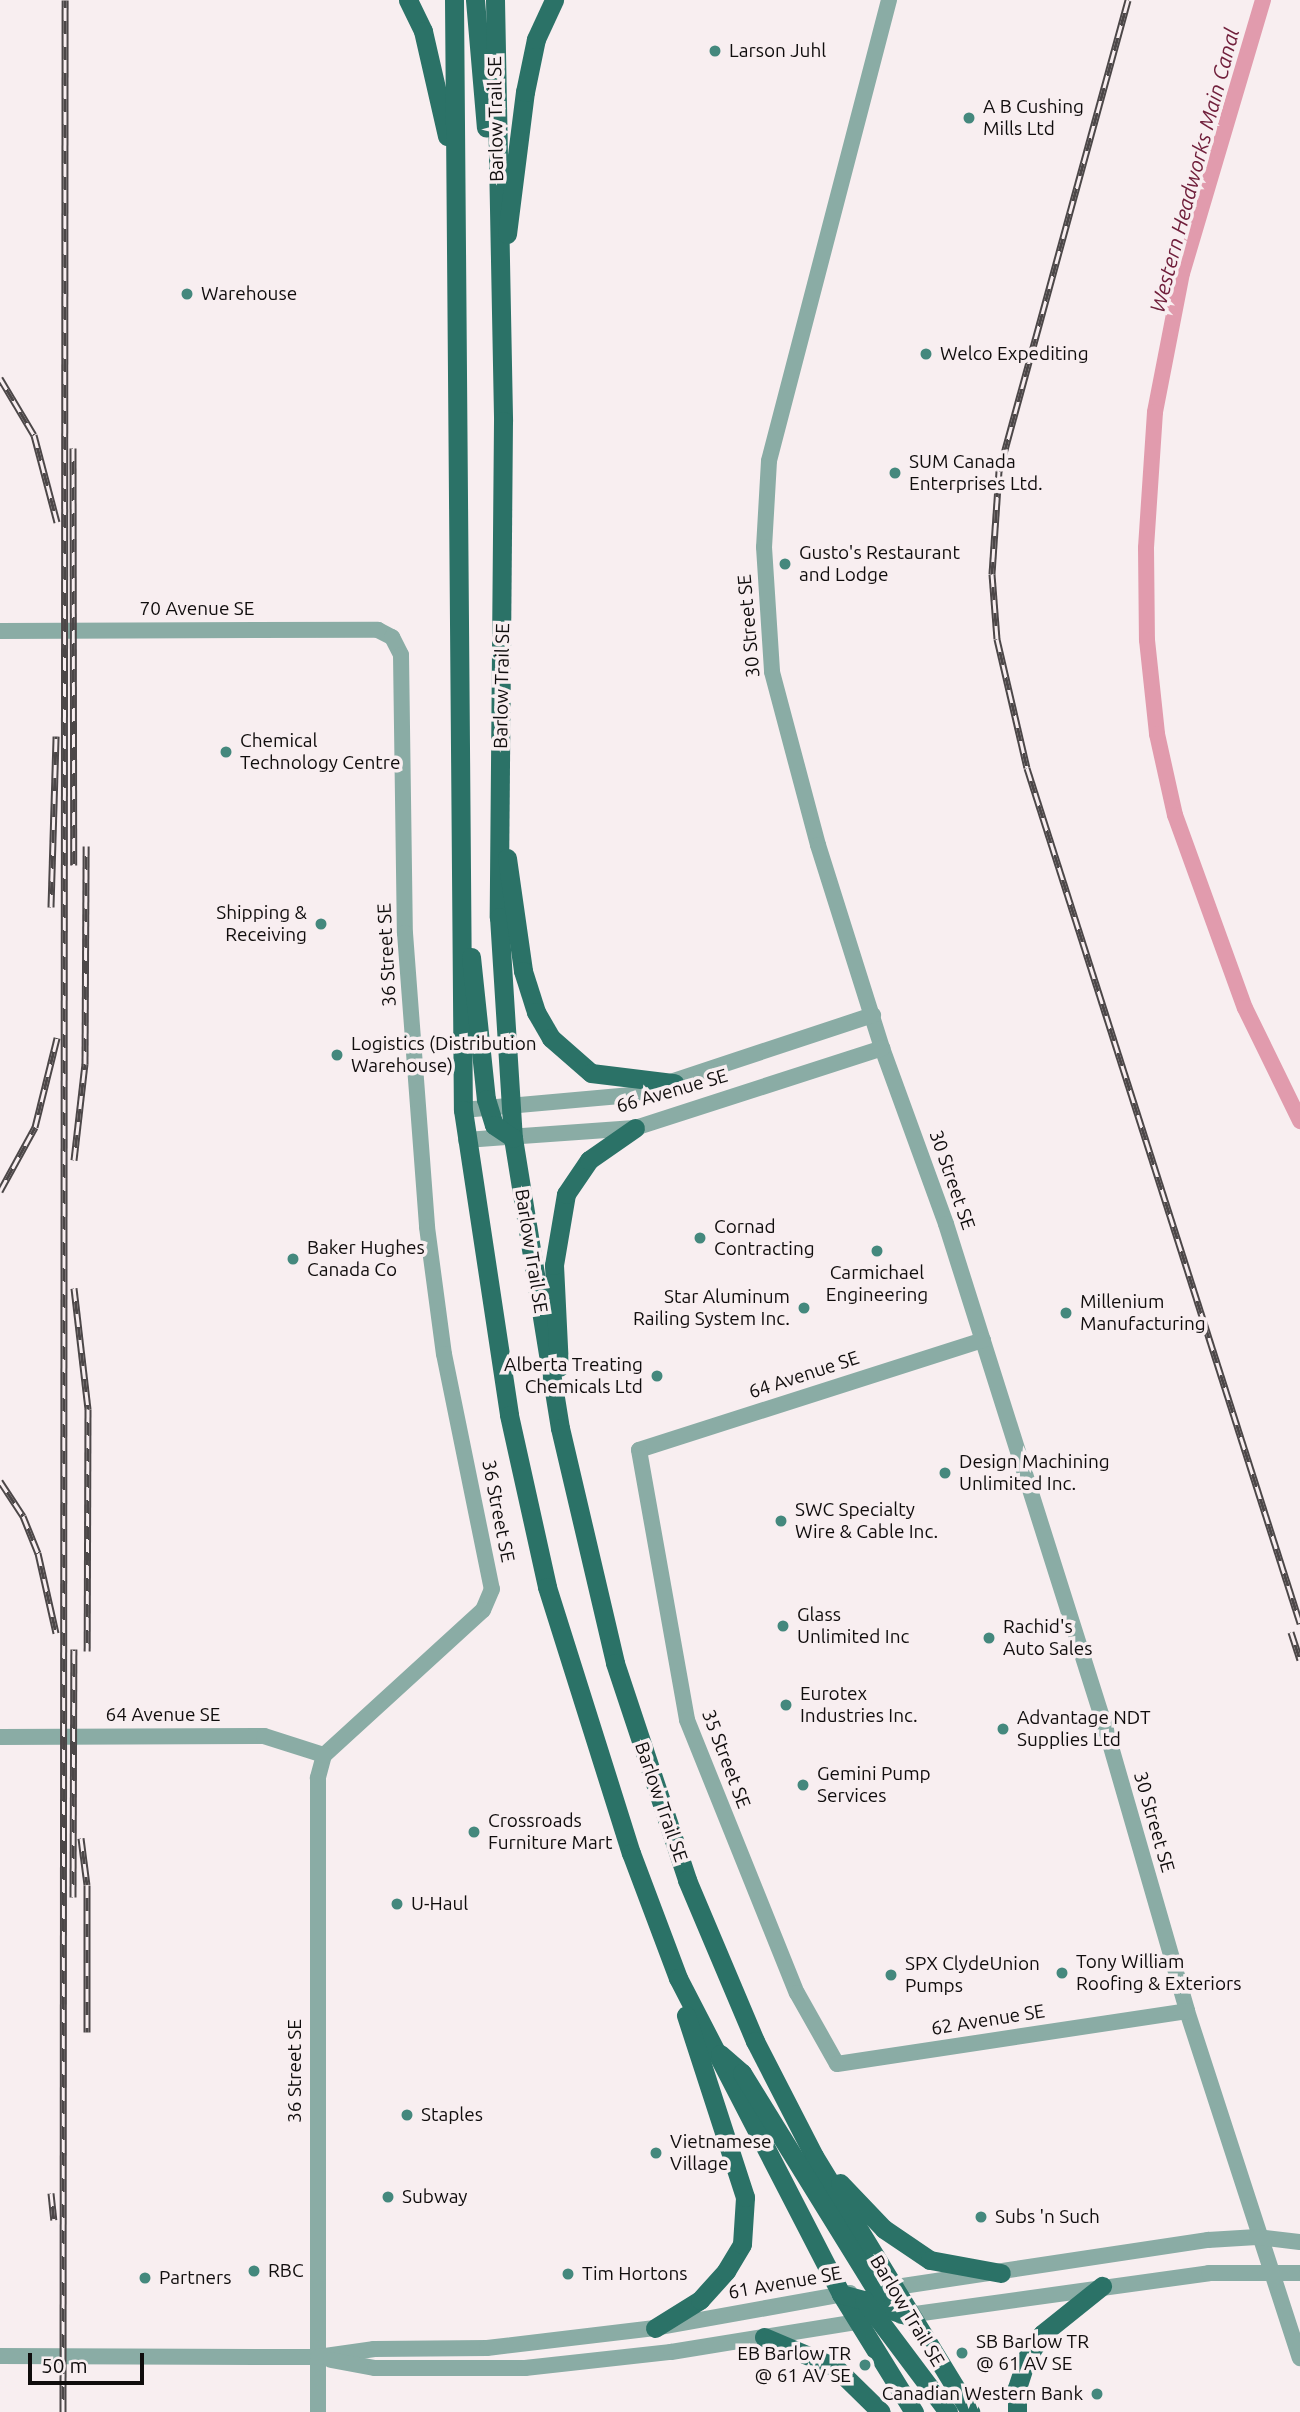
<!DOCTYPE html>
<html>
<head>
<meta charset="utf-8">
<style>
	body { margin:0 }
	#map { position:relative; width:1300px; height:2412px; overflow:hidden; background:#f8eef0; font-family:Ubuntu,sans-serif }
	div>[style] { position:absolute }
	.canal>* { height:16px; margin:-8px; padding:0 8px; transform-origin:8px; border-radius:8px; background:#e19bad }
	.minor>* { height:16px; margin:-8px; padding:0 8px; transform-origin:8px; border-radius:8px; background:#8aaca5 }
	.major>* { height:19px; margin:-9.5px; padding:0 9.5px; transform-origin:9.5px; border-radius:9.5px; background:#2b7267 }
	.rail>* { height:7px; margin-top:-3.5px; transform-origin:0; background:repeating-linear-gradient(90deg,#f8eef0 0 13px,#4c4748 0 26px); box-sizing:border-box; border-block:2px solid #4c4748 }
	.dots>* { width:19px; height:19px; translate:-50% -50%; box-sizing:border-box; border:4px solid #f8eef0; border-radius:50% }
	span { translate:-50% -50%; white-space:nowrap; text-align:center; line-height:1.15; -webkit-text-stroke:7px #f8eef0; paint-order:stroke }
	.poi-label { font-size:19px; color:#100d0d }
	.left { translate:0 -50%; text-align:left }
	.right { translate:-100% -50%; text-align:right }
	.street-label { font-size:19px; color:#100d0d }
	.water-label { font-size:21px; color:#71203c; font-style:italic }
	.scale { position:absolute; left:28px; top:2353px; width:116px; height:32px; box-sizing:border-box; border:4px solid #100d0d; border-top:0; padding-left:9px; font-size:21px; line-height:24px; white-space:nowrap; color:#100d0d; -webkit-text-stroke:5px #f8eef0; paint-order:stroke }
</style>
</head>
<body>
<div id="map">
	<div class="canal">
		<div style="left:1263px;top:0;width:285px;rotate:106.5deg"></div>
		<div style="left:1182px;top:273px;width:142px;rotate:101deg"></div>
		<div style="left:1155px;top:412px;width:136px;rotate:93.8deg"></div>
		<div style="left:1146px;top:548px;width:92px;rotate:89.4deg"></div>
		<div style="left:1147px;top:640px;width:95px;rotate:83.9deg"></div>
		<div style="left:1157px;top:734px;width:83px;rotate:77.5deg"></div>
		<div style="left:1175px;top:815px;width:205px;rotate:70.1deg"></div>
		<div style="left:1245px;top:1008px;width:126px;rotate:64deg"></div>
	</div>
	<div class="minor">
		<div style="left:889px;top:0;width:476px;rotate:104.6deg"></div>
		<div style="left:769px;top:461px;width:86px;rotate:93.3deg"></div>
		<div style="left:764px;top:547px;width:125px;rotate:86.3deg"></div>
		<div style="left:772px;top:672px;width:179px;rotate:75.1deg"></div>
		<div style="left:818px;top:845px;width:213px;rotate:72.5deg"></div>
		<div style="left:882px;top:1048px;width:187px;rotate:70deg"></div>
		<div style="left:946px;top:1224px;width:534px;rotate:72.45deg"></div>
		<div style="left:1107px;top:1733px;width:289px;rotate:73.9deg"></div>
		<div style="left:1187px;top:2011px;width:365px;rotate:72deg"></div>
		<div style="left:0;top:631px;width:378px;rotate:-0.2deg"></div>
		<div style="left:378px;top:630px;width:16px;rotate:27deg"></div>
		<div style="left:392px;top:637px;width:20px;rotate:63deg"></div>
		<div style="left:401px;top:655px;width:278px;rotate:89.2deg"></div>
		<div style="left:405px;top:933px;width:295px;rotate:85.7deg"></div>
		<div style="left:427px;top:1227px;width:128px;rotate:82.4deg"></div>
		<div style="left:444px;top:1354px;width:240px;rotate:78.5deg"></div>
		<div style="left:492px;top:1589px;width:23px;rotate:113deg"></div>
		<div style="left:483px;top:1610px;width:215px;rotate:137.6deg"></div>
		<div style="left:324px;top:1755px;width:24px;rotate:105deg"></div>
		<div style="left:318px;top:1778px;width:634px;rotate:90deg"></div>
		<div style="left:463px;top:1110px;width:169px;rotate:-5.1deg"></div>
		<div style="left:631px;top:1095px;width:255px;rotate:-18.3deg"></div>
		<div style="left:466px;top:1140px;width:169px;rotate:-4.1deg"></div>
		<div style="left:635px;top:1128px;width:260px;rotate:-17.9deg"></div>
		<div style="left:983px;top:1340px;width:361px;rotate:162.3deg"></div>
		<div style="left:639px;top:1450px;width:274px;rotate:79.9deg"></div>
		<div style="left:687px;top:1720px;width:294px;rotate:68.1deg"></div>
		<div style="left:797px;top:1993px;width:81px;rotate:60.6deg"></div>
		<div style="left:837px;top:2064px;width:354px;rotate:-8.6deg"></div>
		<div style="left:0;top:1737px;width:264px;rotate:-0.2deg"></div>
		<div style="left:264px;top:1736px;width:63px;rotate:17.6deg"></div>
		<div style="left:883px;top:2289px;width:329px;rotate:-8.6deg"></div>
		<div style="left:1208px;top:2240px;width:49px;rotate:-3.5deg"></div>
		<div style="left:1257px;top:2237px;width:43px;rotate:6.6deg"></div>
		<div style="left:901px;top:2316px;width:311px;rotate:-7.9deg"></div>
		<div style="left:1209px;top:2273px;width:91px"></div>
		<div style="left:0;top:2356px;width:318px;rotate:0.2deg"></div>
		<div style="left:318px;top:2357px;width:57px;rotate:-8.1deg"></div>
		<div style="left:374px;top:2349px;width:113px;rotate:-0.5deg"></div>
		<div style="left:487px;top:2348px;width:169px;rotate:-6.8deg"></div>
		<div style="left:655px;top:2328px;width:198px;rotate:-10.2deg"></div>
		<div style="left:331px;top:2360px;width:45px;rotate:10.3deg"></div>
		<div style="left:375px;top:2368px;width:150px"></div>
		<div style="left:525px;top:2368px;width:147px;rotate:-6.3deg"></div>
		<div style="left:671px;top:2352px;width:200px;rotate:-9.2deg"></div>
	</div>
	<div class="major">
		<div style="left:408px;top:0;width:34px;rotate:64deg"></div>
		<div style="left:423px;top:31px;width:108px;rotate:77.1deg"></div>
		<div style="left:454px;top:0;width:1110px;rotate:89.54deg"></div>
		<div style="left:463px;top:1110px;width:308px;rotate:81.4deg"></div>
		<div style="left:509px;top:1415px;width:176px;rotate:77.5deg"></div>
		<div style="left:547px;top:1587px;width:279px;rotate:72.5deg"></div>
		<div style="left:631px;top:1853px;width:134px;rotate:69.4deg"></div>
		<div style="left:678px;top:1978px;width:356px;rotate:62.7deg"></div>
		<div style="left:841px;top:2294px;width:139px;rotate:58.3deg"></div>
		<div style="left:475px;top:0;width:128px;rotate:85.1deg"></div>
		<div style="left:495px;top:0;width:421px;rotate:88.9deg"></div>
		<div style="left:503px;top:421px;width:496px;rotate:90.5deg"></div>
		<div style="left:499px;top:917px;width:221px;rotate:86.4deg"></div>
		<div style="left:513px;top:1138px;width:294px;rotate:80.8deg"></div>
		<div style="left:560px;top:1428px;width:241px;rotate:76.8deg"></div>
		<div style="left:615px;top:1663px;width:229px;rotate:71.6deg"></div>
		<div style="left:687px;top:1880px;width:175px;rotate:67.1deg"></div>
		<div style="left:755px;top:2041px;width:129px;rotate:62.8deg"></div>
		<div style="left:814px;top:2156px;width:300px;rotate:58.6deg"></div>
		<div style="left:507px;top:234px;width:143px;rotate:-82.8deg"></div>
		<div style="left:525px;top:92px;width:54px;rotate:-78.3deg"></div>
		<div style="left:536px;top:39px;width:43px;rotate:-65.2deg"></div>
		<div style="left:507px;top:858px;width:114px;rotate:81.9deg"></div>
		<div style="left:523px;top:971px;width:43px;rotate:72.4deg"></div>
		<div style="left:536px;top:1012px;width:30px;rotate:60deg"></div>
		<div style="left:551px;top:1038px;width:53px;rotate:41.2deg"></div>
		<div style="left:591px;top:1073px;width:84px;rotate:6.9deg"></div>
		<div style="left:471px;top:957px;width:143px;rotate:84deg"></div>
		<div style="left:486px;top:1099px;width:27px;rotate:73deg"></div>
		<div style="left:494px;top:1125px;width:23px;rotate:34deg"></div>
		<div style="left:559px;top:1367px;width:102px;rotate:-92.8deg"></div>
		<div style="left:554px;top:1265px;width:72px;rotate:-80.4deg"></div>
		<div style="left:566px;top:1194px;width:41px;rotate:-55.9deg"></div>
		<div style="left:589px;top:1160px;width:56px;rotate:-34.8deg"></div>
		<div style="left:720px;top:2054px;width:29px;rotate:41deg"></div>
		<div style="left:742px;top:2073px;width:278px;rotate:58.3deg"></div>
		<div style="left:888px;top:2309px;width:21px;rotate:19deg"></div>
		<div style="left:840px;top:2183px;width:64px;rotate:46.3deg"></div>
		<div style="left:884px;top:2229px;width:55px;rotate:34deg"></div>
		<div style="left:930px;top:2260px;width:72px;rotate:10.4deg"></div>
		<div style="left:841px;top:2294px;width:24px;rotate:15deg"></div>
		<div style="left:864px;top:2300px;width:140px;rotate:53.1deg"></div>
		<div style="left:655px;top:2328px;width:53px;rotate:-31.9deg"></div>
		<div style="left:700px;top:2300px;width:39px;rotate:-48deg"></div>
		<div style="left:726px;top:2271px;width:31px;rotate:-59deg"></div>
		<div style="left:742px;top:2244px;width:47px;rotate:-86.3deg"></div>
		<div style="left:745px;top:2197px;width:191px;rotate:-108deg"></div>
		<div style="left:764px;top:2337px;width:77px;rotate:22.9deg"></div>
		<div style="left:835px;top:2367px;width:64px;rotate:44.4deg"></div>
		<div style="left:1017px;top:2412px;width:24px;rotate:-90deg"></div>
		<div style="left:1017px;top:2388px;width:32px;rotate:-72deg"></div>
		<div style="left:1027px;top:2358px;width:28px;rotate:-58deg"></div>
		<div style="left:1042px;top:2334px;width:77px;rotate:-38.7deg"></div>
	</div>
	<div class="rail">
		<div style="left:1128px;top:0;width:488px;rotate:105.3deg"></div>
		<div style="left:999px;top:471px;width:103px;rotate:93.9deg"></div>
		<div style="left:992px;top:574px;width:65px;rotate:85.6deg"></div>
		<div style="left:997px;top:639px;width:132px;rotate:76.9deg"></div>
		<div style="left:1027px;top:768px;width:898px;rotate:72.29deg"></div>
		<div style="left:0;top:378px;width:66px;rotate:59.2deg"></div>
		<div style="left:34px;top:435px;width:90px;rotate:75.2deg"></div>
		<div style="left:73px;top:448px;width:417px;rotate:89.9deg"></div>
		<div style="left:51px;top:907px;width:171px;rotate:-88.3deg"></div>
		<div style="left:74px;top:1160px;width:97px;rotate:-83.5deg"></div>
		<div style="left:85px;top:1064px;width:218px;rotate:-89.7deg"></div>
		<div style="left:0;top:1191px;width:73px;rotate:-61.3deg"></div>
		<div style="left:35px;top:1127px;width:92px;rotate:-76.1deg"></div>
		<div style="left:74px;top:1288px;width:122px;rotate:83.4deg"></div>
		<div style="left:88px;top:1409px;width:242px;rotate:90.2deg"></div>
		<div style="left:0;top:1481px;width:42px;rotate:56.7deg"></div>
		<div style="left:23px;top:1516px;width:40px;rotate:68deg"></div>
		<div style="left:38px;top:1553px;width:82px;rotate:77.3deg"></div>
		<div style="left:1291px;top:1632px;width:29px;rotate:72deg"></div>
		<div style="left:81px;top:1838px;width:47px;rotate:82.7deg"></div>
		<div style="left:87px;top:1885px;width:147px;rotate:90deg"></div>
		<div style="left:73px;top:1897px;width:248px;rotate:-89.8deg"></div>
		<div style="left:51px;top:2193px;width:27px;rotate:84deg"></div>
		<div style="left:63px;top:2412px;width:2412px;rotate:-89.95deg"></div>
	</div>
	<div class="dots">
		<div style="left:715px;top:51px;background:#44887d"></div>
		<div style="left:969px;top:118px;background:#44887d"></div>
		<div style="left:187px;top:294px;background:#44887d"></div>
		<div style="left:926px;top:354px;background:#44887d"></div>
		<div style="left:895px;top:473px;background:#44887d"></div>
		<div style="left:785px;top:564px;background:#44887d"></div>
		<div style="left:226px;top:752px;background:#44887d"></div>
		<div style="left:321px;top:924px;background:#44887d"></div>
		<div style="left:337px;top:1055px;background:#44887d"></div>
		<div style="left:700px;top:1238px;background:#44887d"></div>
		<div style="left:877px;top:1251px;background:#44887d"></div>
		<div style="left:293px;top:1259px;background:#44887d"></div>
		<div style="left:804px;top:1308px;background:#44887d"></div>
		<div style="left:1066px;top:1313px;background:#44887d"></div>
		<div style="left:657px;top:1376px;background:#44887d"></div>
		<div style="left:945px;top:1473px;background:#44887d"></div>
		<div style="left:781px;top:1521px;background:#44887d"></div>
		<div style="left:783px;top:1626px;background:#44887d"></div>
		<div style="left:989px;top:1638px;background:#44887d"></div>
		<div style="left:786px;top:1705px;background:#44887d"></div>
		<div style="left:1003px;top:1729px;background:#44887d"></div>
		<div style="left:803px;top:1785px;background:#44887d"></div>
		<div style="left:474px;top:1832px;background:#44887d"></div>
		<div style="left:397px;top:1904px;background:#44887d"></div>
		<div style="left:1062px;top:1973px;background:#44887d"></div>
		<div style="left:891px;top:1975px;background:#44887d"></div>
		<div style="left:407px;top:2115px;background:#44887d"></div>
		<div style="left:656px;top:2153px;background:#44887d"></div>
		<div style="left:388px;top:2197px;background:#44887d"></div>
		<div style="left:981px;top:2217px;background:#44887d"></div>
		<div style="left:254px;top:2271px;background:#44887d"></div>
		<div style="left:568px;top:2274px;background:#44887d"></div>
		<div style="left:145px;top:2278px;background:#44887d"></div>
		<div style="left:962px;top:2353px;background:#44887d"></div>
		<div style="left:865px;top:2365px;background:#44887d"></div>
		<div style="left:1097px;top:2394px;background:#44887d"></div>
	</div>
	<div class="poi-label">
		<span class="left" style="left:729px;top:51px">Larson Juhl</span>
		<span class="left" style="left:983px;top:118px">A B Cushing<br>Mills Ltd</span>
		<span class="left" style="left:201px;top:294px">Warehouse</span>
		<span class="left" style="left:940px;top:354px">Welco Expediting</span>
		<span class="left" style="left:909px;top:473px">SUM Canada<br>Enterprises Ltd.</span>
		<span class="left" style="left:799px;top:564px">Gusto's Restaurant<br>and Lodge</span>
		<span class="left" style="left:240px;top:752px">Chemical<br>Technology Centre</span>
		<span class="right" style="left:307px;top:924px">Shipping &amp;<br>Receiving</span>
		<span class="left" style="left:351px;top:1055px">Logistics (Distribution<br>Warehouse)</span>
		<span class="left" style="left:714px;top:1238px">Cornad<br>Contracting</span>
		<span class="left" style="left:307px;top:1259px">Baker Hughes<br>Canada Co</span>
		<span style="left:877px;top:1284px">Carmichael<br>Engineering</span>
		<span class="right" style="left:790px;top:1308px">Star Aluminum<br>Railing System Inc.</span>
		<span class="left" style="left:1080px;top:1313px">Millenium<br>Manufacturing</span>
		<span class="right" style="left:643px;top:1376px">Alberta Treating<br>Chemicals Ltd</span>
		<span class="left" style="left:959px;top:1473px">Design Machining<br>Unlimited Inc.</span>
		<span class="left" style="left:795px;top:1521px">SWC Specialty<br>Wire &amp; Cable Inc.</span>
		<span class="left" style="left:797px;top:1626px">Glass<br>Unlimited Inc</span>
		<span class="left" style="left:1003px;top:1638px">Rachid's<br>Auto Sales</span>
		<span class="left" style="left:800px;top:1705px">Eurotex<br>Industries Inc.</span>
		<span class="left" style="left:1017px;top:1729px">Advantage NDT<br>Supplies Ltd</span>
		<span class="left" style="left:817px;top:1785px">Gemini Pump<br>Services</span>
		<span class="left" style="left:488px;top:1832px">Crossroads<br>Furniture Mart</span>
		<span class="left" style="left:411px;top:1904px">U-Haul</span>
		<span class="left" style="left:1076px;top:1973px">Tony William<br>Roofing &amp; Exteriors</span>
		<span class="left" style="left:905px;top:1975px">SPX ClydeUnion<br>Pumps</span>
		<span class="left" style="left:421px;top:2115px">Staples</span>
		<span class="left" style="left:670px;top:2153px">Vietnamese<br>Village</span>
		<span class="left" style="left:402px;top:2197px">Subway</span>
		<span class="left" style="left:995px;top:2217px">Subs 'n Such</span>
		<span class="left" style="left:268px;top:2271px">RBC</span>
		<span class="left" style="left:582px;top:2274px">Tim Hortons</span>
		<span class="left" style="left:159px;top:2278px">Partners</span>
		<span class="left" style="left:976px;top:2353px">SB Barlow TR<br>@ 61 AV SE</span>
		<span class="right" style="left:851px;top:2365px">EB Barlow TR<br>@ 61 AV SE</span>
		<span class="right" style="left:1083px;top:2394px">Canadian Western Bank</span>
	</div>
	<div class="street-label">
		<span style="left:496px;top:119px;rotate:-91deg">Barlow Trail SE</span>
		<span style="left:197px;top:609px">70 Avenue SE</span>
		<span style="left:749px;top:626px;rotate:-95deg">30 Street SE</span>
		<span style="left:502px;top:686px;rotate:-89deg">Barlow Trail SE</span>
		<span style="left:387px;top:955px;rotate:-93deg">36 Street SE</span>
		<span style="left:672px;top:1091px;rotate:-16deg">66 Avenue SE</span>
		<span style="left:952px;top:1180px;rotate:71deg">30 Street SE</span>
		<span style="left:531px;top:1251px;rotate:81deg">Barlow Trail SE</span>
		<span style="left:804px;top:1375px;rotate:-18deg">64 Avenue SE</span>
		<span style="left:498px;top:1511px;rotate:79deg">36 Street SE</span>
		<span style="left:163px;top:1715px">64 Avenue SE</span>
		<span style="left:726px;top:1759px;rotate:69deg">35 Street SE</span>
		<span style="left:661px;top:1802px;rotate:71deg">Barlow Trail SE</span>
		<span style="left:1154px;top:1822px;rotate:74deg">30 Street SE</span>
		<span style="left:988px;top:2020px;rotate:-9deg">62 Avenue SE</span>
		<span style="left:295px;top:2071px;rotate:-90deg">36 Street SE</span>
		<span style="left:785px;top:2283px;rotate:-10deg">61 Avenue SE</span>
		<span style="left:907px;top:2311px;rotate:59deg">Barlow Trail SE</span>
	</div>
	<div class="water-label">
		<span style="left:1194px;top:170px;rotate:-75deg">Western Headworks Main Canal</span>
	</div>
	<div class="scale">50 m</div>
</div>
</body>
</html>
